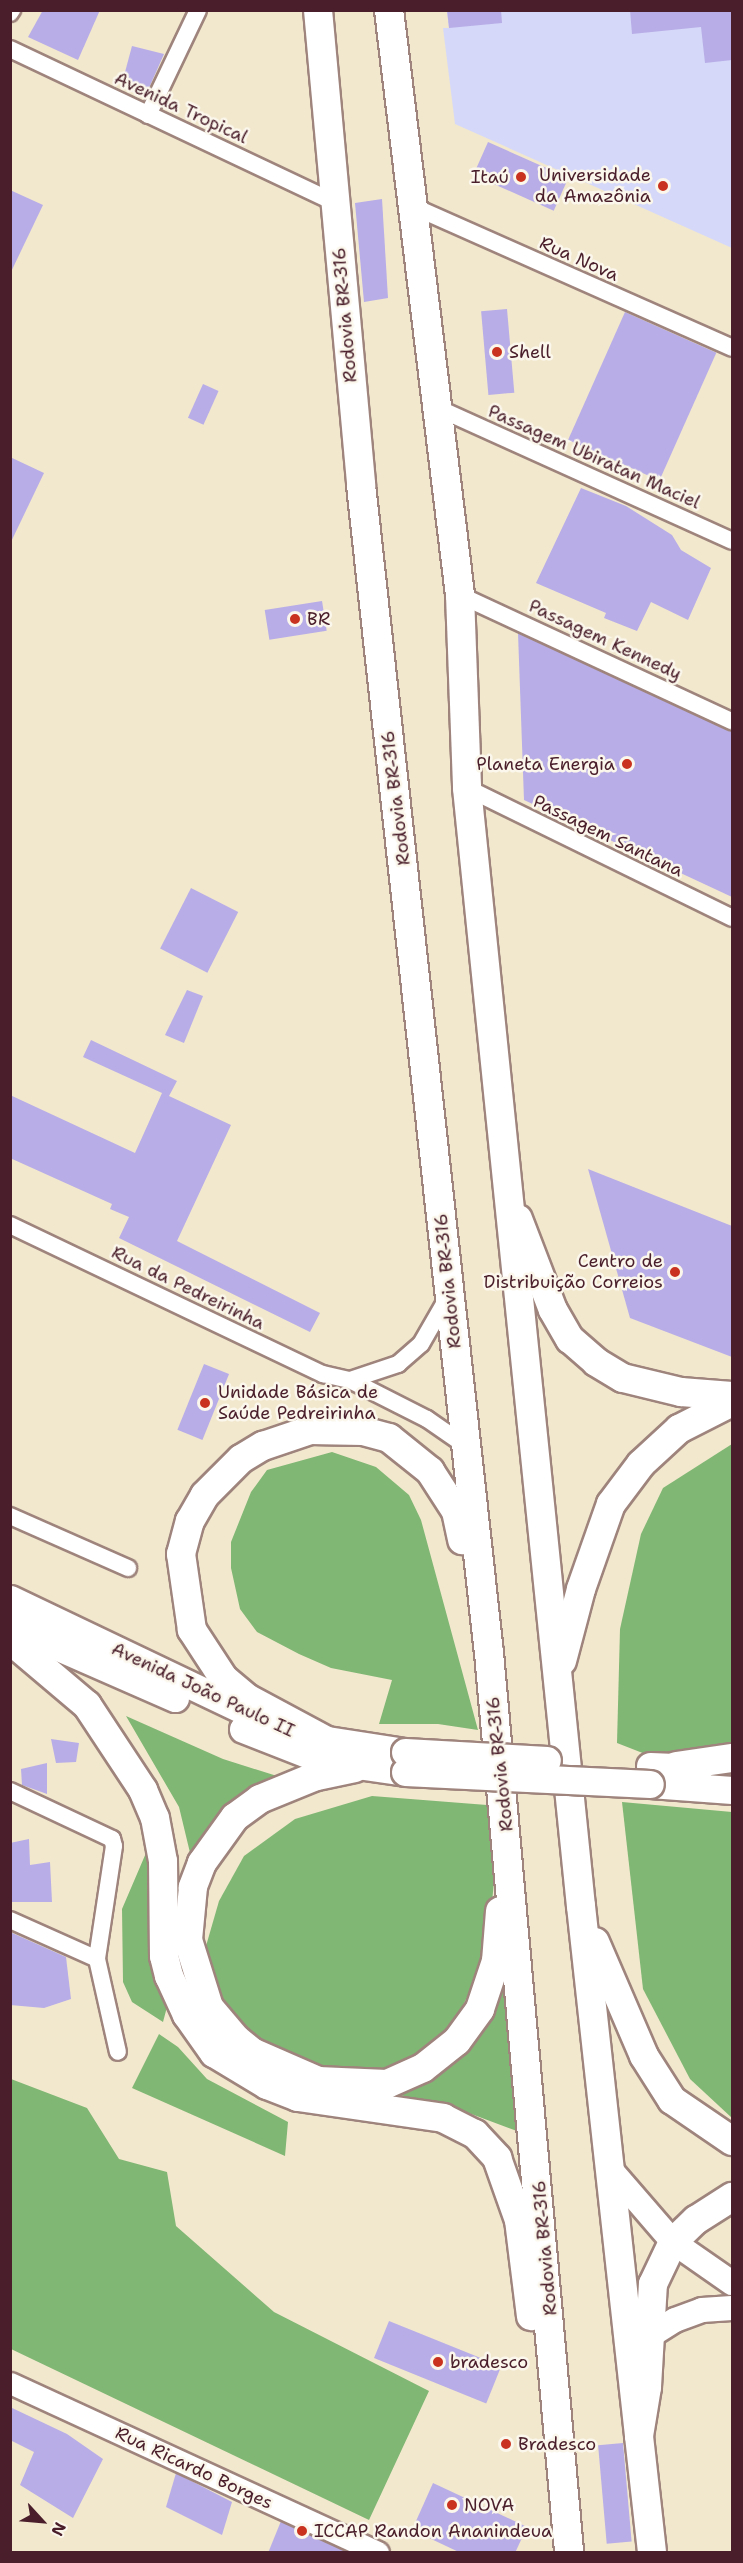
<!DOCTYPE html>
<html>
<head>
<meta charset="utf-8">
<style>
	body { margin:0 }
	#map { position:relative; width:743px; height:2563px; overflow:hidden; background:#f2e8ce; font-family:"Shantell Sans",sans-serif }
	div>[style] { position:absolute }
	.built>* { inset:0; background:#d5d8f9 }
	.forest>* { inset:0; background:#80b774 }
	.building>* { inset:0; background:#b8ade7; transform-origin:0 0 }
	.roads { filter:drop-shadow(2px 0 #9e847c) drop-shadow(-2px 0 #9e847c) drop-shadow(0 2px #9e847c) drop-shadow(0 -2px #9e847c) }
	.minor>* { height:16px; margin:-8px; padding:0 8px; transform-origin:8px; border-radius:8px; background:#fff }
	.tertiary>* { height:21px; margin:-10.5px; padding:0 10.5px; transform-origin:10.5px; border-radius:10.5px; background:#fff }
	.secondary>* { height:24px; margin:-12px; padding:0 12px; transform-origin:12px; border-radius:12px; background:#fff }
	.primary>* { height:27px; margin:-13.5px; padding:0 13.5px; transform-origin:13.5px; border-radius:13.5px; background:#fff }
	.trunk>* { height:28px; margin:-14px; padding:0 14px; transform-origin:14px; border-radius:14px; background:#fff }
	.bridges { filter:drop-shadow(2px 0 #9e847c) drop-shadow(-2px 0 #9e847c) drop-shadow(0 2px #9e847c) drop-shadow(0 -2px #9e847c) }
	.primary-bridge>* { height:27px; margin:-13.5px; padding:0 13.5px; transform-origin:13.5px; border-radius:13.5px; background:#fff }
	.dots>* { width:16px; height:16px; translate:-50% -50%; box-sizing:border-box; border:3px solid #fbf7ec; border-radius:50% }
	span { translate:-50% -50%; white-space:nowrap; text-align:center; line-height:1.15; -webkit-text-stroke:5px #fbf7ec; paint-order:stroke }
	.street-label { font-size:18px; color:#4a1f2b }
	.poi-label { font-size:18px; color:#4a1f2b }
	.right { translate:-100% -50%; text-align:right }
	.left { translate:0 -50%; text-align:left }
	.frame { position:absolute; inset:0; border:12px solid #4a1f2b; pointer-events:none }
	.north { position:absolute; left:12px; top:2491px; width:60px; height:60px; -webkit-text-stroke:4px #fbf7ec; paint-order:stroke; rotate:116deg; font-size:16px; font-weight:700; line-height:24px; text-align:center; color:#4a1f2b }
	.north::after { content:''; display:block; margin:auto; width:21px; height:27px; background:#4a1f2b; clip-path:polygon(50% 0,100% 100%,50% 72%,0 100%) }
</style>
</head>
<body>
<div id="map">
	<div class="built">
		<div style="clip-path:polygon(447px 11px,732px 11px,732px 248px,455px 124px,443px 28px,449px 28px)"></div>
	</div>
	<div class="forest">
		<div style="clip-path:polygon(732px 1444px,732px 1750px,676px 1766px,617px 1743px,620px 1629px,641px 1534px,663px 1488px)"></div>
		<div style="clip-path:polygon(332px 1452px,376px 1467px,409px 1495px,421px 1520px,478px 1730px,438px 1724px,379px 1724px,392px 1680px,331px 1668px,299px 1654px,257px 1632px,240px 1609px,231px 1568px,231px 1542px,251px 1492px,267px 1470px)"></div>
		<div style="clip-path:polygon(126px 1716px,223px 1759px,277px 1776px,232px 1807px,192px 1861px,179px 1807px)"></div>
		<div style="clip-path:polygon(372px 1796px,487px 1805px,497px 1850px,487px 1955px,449px 2035px,412px 2059px,369px 2076px,300px 2065px,258px 2047px,209px 2007px,204px 1953px,219px 1901px,244px 1856px,295px 1819px)"></div>
		<div style="clip-path:polygon(622px 1802px,732px 1812px,732px 2118px,690px 2079px,643px 1989px)"></div>
		<div style="clip-path:polygon(149px 1846px,152px 1940px,167px 2007px,163px 2022px,132px 2002px,123px 1982px,122px 1909px)"></div>
		<div style="clip-path:polygon(504px 1988px,517px 2131px,458px 2109px,383px 2091px)"></div>
		<div style="clip-path:polygon(159px 2034px,178px 2047px,207px 2079px,288px 2122px,285px 2156px,132px 2088px)"></div>
		<div style="clip-path:polygon(11px 2079px,87px 2108px,119px 2159px,167px 2172px,176px 2226px,274px 2312px,429px 2391px,369px 2520px,11px 2349px)"></div>
	</div>
	<div class="building">
		<div style="clip-path:polygon(43px 10px,100px 10px,78px 60px,28px 37px)"></div>
		<div style="clip-path:polygon(447px 10px,501px 10px,502px 23px,449px 28px)"></div>
		<div style="clip-path:polygon(630px 10px,732px 10px,732px 60px,705px 63px,701px 27px,632px 34px)"></div>
		<div style="clip-path:polygon(132px 46px,164px 54px,145px 97px,121px 87px)"></div>
		<div style="left:488px;top:142px;width:88px;height:36px;rotate:24deg"></div>
		<div style="clip-path:polygon(10px 190px,43px 205px,10px 274px)"></div>
		<div style="clip-path:polygon(382px 199px,388px 298px,364px 302px,355px 203px)"></div>
		<div style="left:507px;top:309px;width:84px;height:26px;rotate:85deg"></div>
		<div style="left:625px;top:312px;width:100px;height:140px;rotate:24deg"></div>
		<div style="left:203px;top:384px;width:17px;height:37px;rotate:24deg"></div>
		<div style="clip-path:polygon(10px 457px,44px 473px,10px 544px)"></div>
		<div style="clip-path:polygon(581px 488px,626px 506px,672px 535px,681px 550px,711px 568px,688px 620px,651px 602px,637px 631px,604px 618px,606px 613px,536px 583px)"></div>
		<div style="left:322px;top:601px;width:30px;height:58px;rotate:81deg"></div>
		<div style="clip-path:polygon(518px 633px,732px 731px,732px 897px,524px 800px)"></div>
		<div style="left:191px;top:888px;width:53px;height:68px;rotate:27deg"></div>
		<div style="clip-path:polygon(187px 990px,203px 996px,184px 1043px,165px 1035px)"></div>
		<div style="clip-path:polygon(91px 1040px,177px 1081px,169px 1096px,231px 1125px,177px 1241px,320px 1313px,310px 1332px,119px 1238px,129px 1217px,110px 1209px,112px 1204px,10px 1158px,10px 1095px,135px 1153px,162px 1093px,83px 1057px)"></div>
		<div style="clip-path:polygon(588px 1169px,732px 1226px,732px 1357px,630px 1318px)"></div>
		<div style="left:204px;top:1364px;width:27px;height:71px;rotate:22deg"></div>
		<div style="clip-path:polygon(51px 1739px,79px 1743px,76px 1762px,56px 1763px)"></div>
		<div style="clip-path:polygon(47px 1763px,47px 1794px,22px 1785px,21px 1769px)"></div>
		<div style="clip-path:polygon(29px 1839px,30px 1865px,50px 1862px,52px 1902px,10px 1902px,10px 1843px)"></div>
		<div style="clip-path:polygon(10px 1932px,66px 1957px,71px 1999px,44px 2008px,10px 2005px)"></div>
		<div style="left:389px;top:2321px;width:121px;height:40px;rotate:22deg"></div>
		<div style="clip-path:polygon(10px 2407px,67px 2434px,103px 2459px,73px 2518px,20px 2485px,34px 2452px,10px 2440px)"></div>
		<div style="left:623px;top:2443px;width:99px;height:25px;rotate:85deg"></div>
		<div style="clip-path:polygon(176px 2473px,232px 2502px,222px 2535px,166px 2507px)"></div>
		<div style="clip-path:polygon(433px 2483px,527px 2527px,515px 2553px,461px 2553px,412px 2530px)"></div>
		<div style="clip-path:polygon(281px 2521px,349px 2553px,268px 2553px)"></div>
	</div>
	<div class="roads">
		<div class="minor">
			<div style="left:10px;top:13px;width:4px;rotate:-56deg"></div>
			<div style="left:10px;top:49px;width:358px;rotate:25.3deg"></div>
			<div style="left:148px;top:115px;width:116px;rotate:-64.5deg"></div>
			<div style="left:410px;top:205px;width:352px;rotate:23.9deg"></div>
			<div style="left:440px;top:409px;width:320px;rotate:24.3deg"></div>
			<div style="left:460px;top:595px;width:300px;rotate:24.9deg"></div>
			<div style="left:467px;top:788px;width:295px;rotate:26.1deg"></div>
			<div style="left:10px;top:1225px;width:347px;rotate:25.5deg"></div>
			<div style="left:323px;top:1374px;width:28px;rotate:13deg"></div>
			<div style="left:350px;top:1380px;width:86px;rotate:26.9deg"></div>
			<div style="left:427px;top:1419px;width:47px;rotate:34.7deg"></div>
			<div style="left:350px;top:1380px;width:51px;rotate:-18.4deg"></div>
			<div style="left:398px;top:1364px;width:30px;rotate:-41deg"></div>
			<div style="left:421px;top:1344px;width:54px;rotate:-60.1deg"></div>
			<div style="left:10px;top:1516px;width:129px;rotate:23.8deg"></div>
			<div style="left:10px;top:1791px;width:113px;rotate:25.2deg"></div>
			<div style="left:112px;top:1839px;width:7px;rotate:74deg"></div>
			<div style="left:114px;top:1846px;width:114px;rotate:98.6deg"></div>
			<div style="left:97px;top:1959px;width:95px;rotate:77.3deg"></div>
			<div style="left:10px;top:1920px;width:95px;rotate:24.1deg"></div>
		</div>
		<div class="tertiary">
			<div style="left:10px;top:2383px;width:405px;rotate:24.7deg"></div>
		</div>
		<div class="secondary">
			<div style="left:610px;top:2169px;width:96px;rotate:49.2deg"></div>
			<div style="left:673px;top:2242px;width:72px;rotate:34.8deg"></div>
			<div style="left:651px;top:2335px;width:28px;rotate:-32deg"></div>
			<div style="left:675px;top:2320px;width:29px;rotate:-20deg"></div>
			<div style="left:702px;top:2310px;width:30px;rotate:-4deg"></div>
		</div>
		<div class="primary">
			<div style="left:10px;top:1599px;width:290px;rotate:25.5deg"></div>
			<div style="left:10px;top:1626px;width:180px;rotate:23.6deg"></div>
			<div style="left:243px;top:1729px;width:85px;rotate:21.4deg"></div>
			<div style="left:322px;top:1760px;width:84px;rotate:8.2deg"></div>
			<div style="left:308px;top:1737px;width:98px;rotate:8.8deg"></div>
			<div style="left:650px;top:1766px;width:49px;rotate:2.3deg"></div>
			<div style="left:650px;top:1784px;width:82px;rotate:4.2deg"></div>
		</div>
		<div class="trunk">
			<div style="left:318px;top:10px;width:477px;rotate:84.8deg"></div>
			<div style="left:361px;top:485px;width:1175px;rotate:83.75deg"></div>
			<div style="left:489px;top:1653px;width:903px;rotate:84.91deg"></div>
			<div style="left:389px;top:10px;width:589px;rotate:83.08deg"></div>
			<div style="left:460px;top:595px;width:193px;rotate:87.9deg"></div>
			<div style="left:467px;top:788px;width:1124px;rotate:84.18deg"></div>
			<div style="left:581px;top:1906px;width:533px;rotate:83.75deg"></div>
			<div style="left:518px;top:1219px;width:97px;rotate:69deg"></div>
			<div style="left:553px;top:1310px;width:34px;rotate:60deg"></div>
			<div style="left:570px;top:1339px;width:35px;rotate:41deg"></div>
			<div style="left:596px;top:1362px;width:31px;rotate:31deg"></div>
			<div style="left:623px;top:1378px;width:60px;rotate:13.6deg"></div>
			<div style="left:681px;top:1392px;width:51px;rotate:4.5deg"></div>
			<div style="left:10px;top:1640px;width:101px;rotate:40.2deg"></div>
			<div style="left:87px;top:1705px;width:102px;rotate:56.6deg"></div>
			<div style="left:143px;top:1790px;width:30px;rotate:67deg"></div>
			<div style="left:155px;top:1818px;width:44px;rotate:79.5deg"></div>
			<div style="left:163px;top:1861px;width:95px;rotate:89.4deg"></div>
			<div style="left:164px;top:1956px;width:21px;rotate:76deg"></div>
			<div style="left:169px;top:1976px;width:43px;rotate:65.2deg"></div>
			<div style="left:187px;top:2015px;width:47px;rotate:54.6deg"></div>
			<div style="left:214px;top:2053px;width:62px;rotate:31.1deg"></div>
			<div style="left:267px;top:2085px;width:33px;rotate:21deg"></div>
			<div style="left:298px;top:2097px;width:147px;rotate:8.2deg"></div>
			<div style="left:443px;top:2118px;width:36px;rotate:27deg"></div>
			<div style="left:475px;top:2134px;width:33px;rotate:47deg"></div>
			<div style="left:497px;top:2158px;width:66px;rotate:70.5deg"></div>
			<div style="left:519px;top:2220px;width:97px;rotate:82.9deg"></div>
			<div style="left:562px;top:1661px;width:74px;rotate:-75.2deg"></div>
			<div style="left:581px;top:1589px;width:90px;rotate:-70.6deg"></div>
			<div style="left:611px;top:1504px;width:50px;rotate:-53.1deg"></div>
			<div style="left:641px;top:1464px;width:52px;rotate:-42.6deg"></div>
			<div style="left:679px;top:1429px;width:59px;rotate:-27deg"></div>
			<div style="left:329px;top:1742px;width:93px;rotate:-151.8deg"></div>
			<div style="left:247px;top:1698px;width:30px;rotate:-140deg"></div>
			<div style="left:224px;top:1679px;width:59px;rotate:-123.1deg"></div>
			<div style="left:192px;top:1630px;width:77px;rotate:-98.2deg"></div>
			<div style="left:181px;top:1554px;width:34px;rotate:-75deg"></div>
			<div style="left:190px;top:1521px;width:30px;rotate:-60deg"></div>
			<div style="left:205px;top:1495px;width:51px;rotate:-45deg"></div>
			<div style="left:241px;top:1459px;width:26px;rotate:-31deg"></div>
			<div style="left:263px;top:1446px;width:50px;rotate:-18.8deg"></div>
			<div style="left:310px;top:1430px;width:53px;rotate:1.1deg"></div>
			<div style="left:363px;top:1431px;width:27px;rotate:15deg"></div>
			<div style="left:389px;top:1438px;width:53px;rotate:38.8deg"></div>
			<div style="left:430px;top:1471px;width:48px;rotate:57deg"></div>
			<div style="left:456px;top:1511px;width:30px;rotate:78deg"></div>
			<div style="left:676px;top:1766px;width:57px;rotate:-8.1deg"></div>
			<div style="left:355px;top:1768px;width:40px;rotate:168deg"></div>
			<div style="left:316px;top:1776px;width:61px;rotate:157.7deg"></div>
			<div style="left:260px;top:1799px;width:31px;rotate:144deg"></div>
			<div style="left:235px;top:1817px;width:57px;rotate:125.7deg"></div>
			<div style="left:202px;top:1863px;width:26px;rotate:111deg"></div>
			<div style="left:193px;top:1887px;width:53px;rotate:95.4deg"></div>
			<div style="left:188px;top:1940px;width:70px;rotate:72.6deg"></div>
			<div style="left:209px;top:2007px;width:42px;rotate:49.8deg"></div>
			<div style="left:236px;top:2039px;width:21px;rotate:39deg"></div>
			<div style="left:252px;top:2052px;width:72px;rotate:23.7deg"></div>
			<div style="left:318px;top:2081px;width:69px;rotate:2.5deg"></div>
			<div style="left:387px;top:2084px;width:39px;rotate:-24deg"></div>
			<div style="left:423px;top:2068px;width:43px;rotate:-38.5deg"></div>
			<div style="left:457px;top:2041px;width:39px;rotate:-54deg"></div>
			<div style="left:480px;top:2009px;width:51px;rotate:-71.6deg"></div>
			<div style="left:496px;top:1961px;width:50px;rotate:-85.4deg"></div>
			<div style="left:595px;top:1942px;width:124px;rotate:66.7deg"></div>
			<div style="left:644px;top:2056px;width:52px;rotate:57.5deg"></div>
			<div style="left:672px;top:2100px;width:73px;rotate:34.3deg"></div>
			<div style="left:652px;top:2552px;width:117px;rotate:-96.4deg"></div>
			<div style="left:639px;top:2436px;width:50px;rotate:-80.7deg"></div>
			<div style="left:647px;top:2387px;width:103px;rotate:-86.7deg"></div>
			<div style="left:653px;top:2284px;width:47px;rotate:-64.5deg"></div>
			<div style="left:673px;top:2242px;width:32px;rotate:-44deg"></div>
			<div style="left:696px;top:2220px;width:43px;rotate:-32.6deg"></div>
		</div>
	</div>
	<div class="bridges">
		<div class="primary-bridge">
			<div style="left:405px;top:1752px;width:142px;rotate:3.2deg"></div>
			<div style="left:405px;top:1772px;width:245px;rotate:2.8deg"></div>
		</div>
	</div>
	<div class="dots">
		<div style="left:521px;top:177px;background:#c8321e"></div>
		<div style="left:663px;top:186px;background:#c8321e"></div>
		<div style="left:497px;top:352px;background:#c8321e"></div>
		<div style="left:295px;top:619px;background:#c8321e"></div>
		<div style="left:627px;top:764px;background:#c8321e"></div>
		<div style="left:675px;top:1272px;background:#c8321e"></div>
		<div style="left:205px;top:1403px;background:#c8321e"></div>
		<div style="left:438px;top:2362px;background:#c8321e"></div>
		<div style="left:506px;top:2444px;background:#c8321e"></div>
		<div style="left:452px;top:2505px;background:#c8321e"></div>
		<div style="left:302px;top:2531px;background:#c8321e"></div>
	</div>
	<div class="street-label">
		<span style="left:181px;top:108px;rotate:25deg">Avenida Tropical</span>
		<span style="left:579px;top:259px;rotate:24deg">Rua Nova</span>
		<span style="left:345px;top:315px;rotate:-95deg">Rodovia BR-316</span>
		<span style="left:594px;top:457px;rotate:24deg">Passagem Ubiratan Maciel</span>
		<span style="left:605px;top:640px;rotate:25deg">Passagem Kennedy</span>
		<span style="left:396px;top:798px;rotate:-97deg">Rodovia BR-316</span>
		<span style="left:608px;top:836px;rotate:26deg">Passagem Santana</span>
		<span style="left:448px;top:1281px;rotate:-96deg">Rodovia BR-316</span>
		<span style="left:188px;top:1288px;rotate:26deg">Rua da Pedreirinha</span>
		<span style="left:203px;top:1690px;rotate:25deg">Avenida João Paulo II</span>
		<span style="left:500px;top:1764px;rotate:-96deg">Rodovia BR-316</span>
		<span style="left:545px;top:2248px;rotate:-95deg">Rodovia BR-316</span>
		<span style="left:194px;top:2468px;rotate:25deg">Rua Ricardo Borges</span>
	</div>
	<div class="poi-label">
		<span class="right" style="left:651px;top:186px">Universidade<br>da Amazônia</span>
		<span class="right" style="left:509px;top:177px">Itaú</span>
		<span class="left" style="left:509px;top:352px">Shell</span>
		<span class="left" style="left:307px;top:619px">BR</span>
		<span class="right" style="left:615px;top:764px">Planeta Energia</span>
		<span class="right" style="left:663px;top:1272px">Centro de<br>Distribuição Correios</span>
		<span class="left" style="left:218px;top:1403px">Unidade Básica de<br>Saúde Pedreirinha</span>
		<span class="left" style="left:450px;top:2362px">bradesco</span>
		<span class="left" style="left:518px;top:2444px">Bradesco</span>
		<span class="left" style="left:464px;top:2505px">NOVA</span>
		<span class="left" style="left:314px;top:2531px">ICCAP Randon Ananindeua</span>
	</div>
	<div class="frame"></div>
	<div class="north">N</div>
</div>
</body>
</html>
